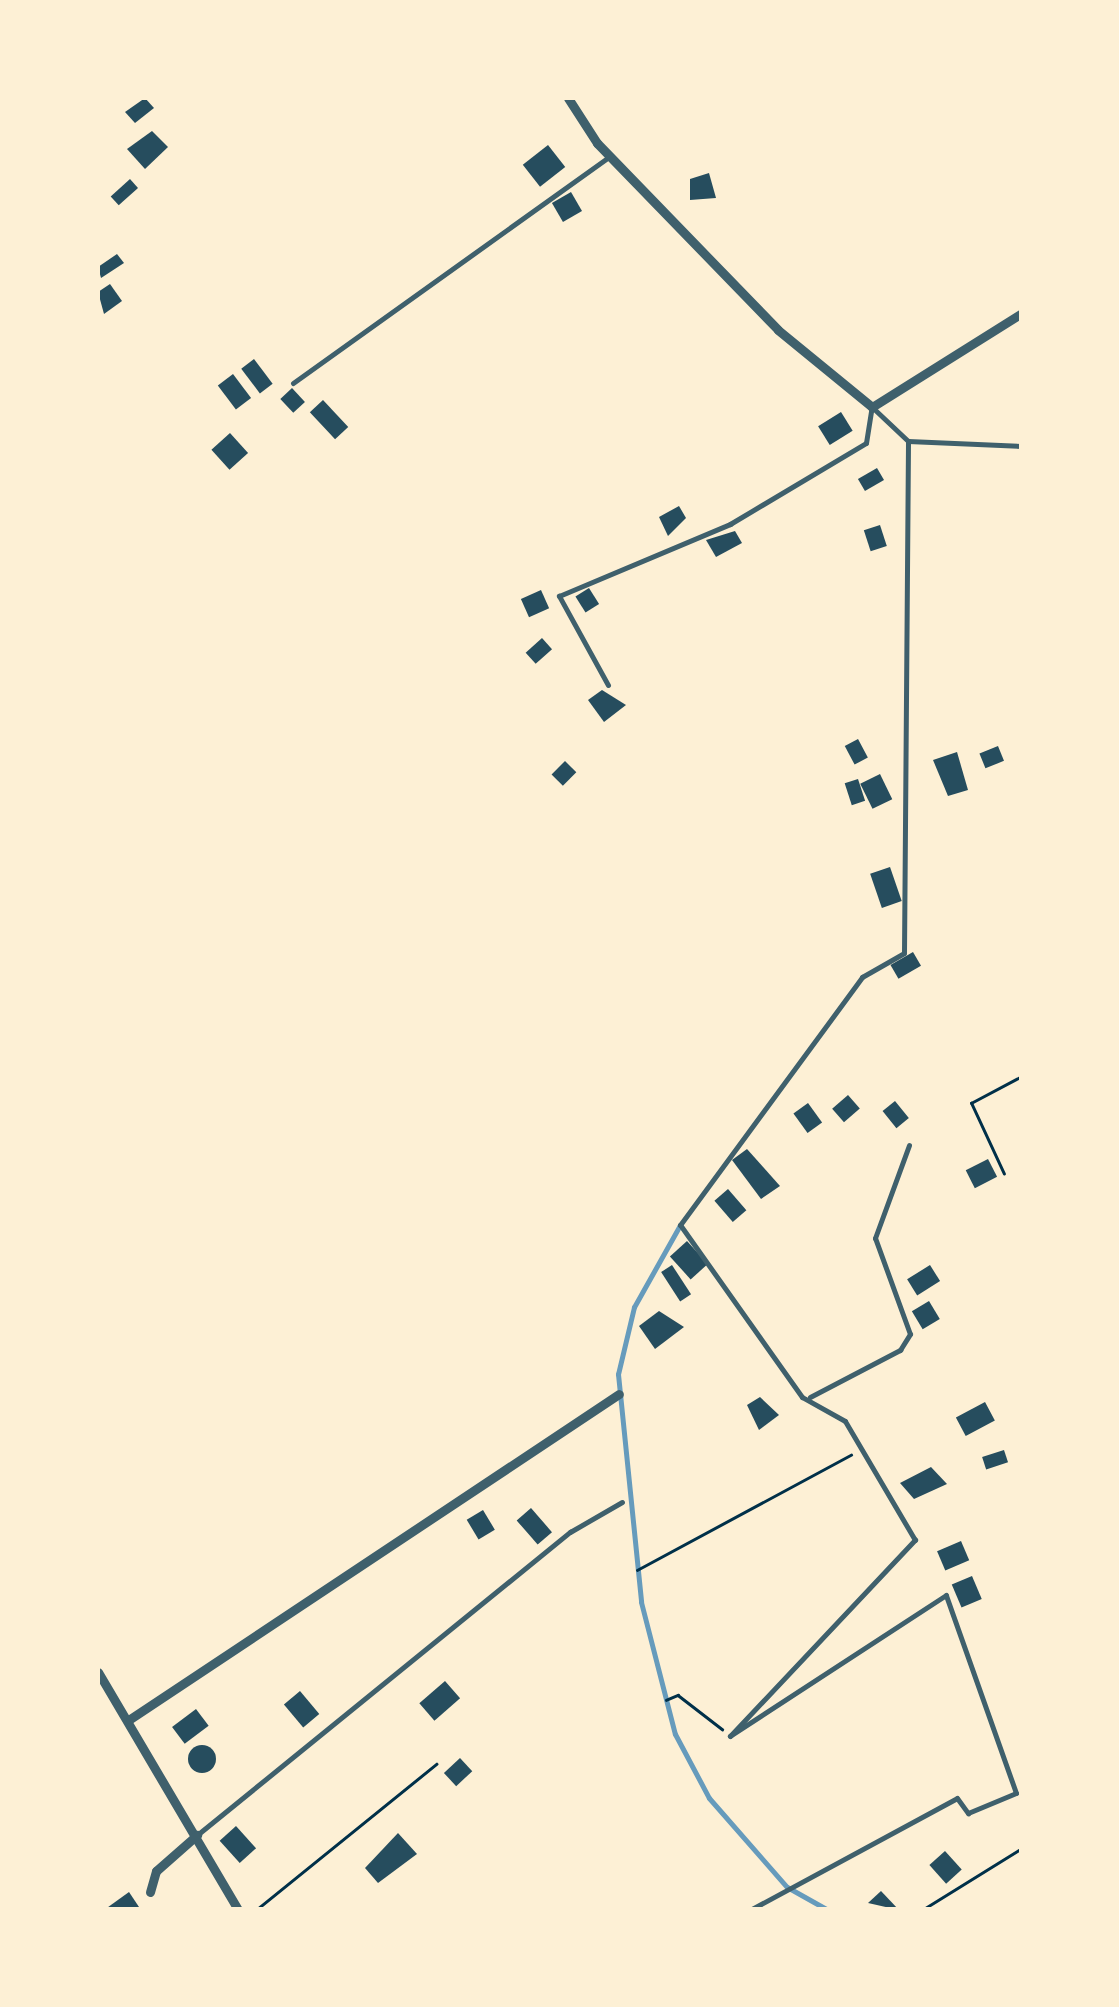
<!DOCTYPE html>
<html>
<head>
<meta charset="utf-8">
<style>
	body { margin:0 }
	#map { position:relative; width:1119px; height:2007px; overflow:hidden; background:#fdf0d5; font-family:Karla,sans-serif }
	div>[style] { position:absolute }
	.stream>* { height:5px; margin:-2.5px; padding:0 2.5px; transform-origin:2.5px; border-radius:2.5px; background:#669bbc }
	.building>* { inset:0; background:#264d5e; transform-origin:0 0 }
	.round { border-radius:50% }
	.path>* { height:2.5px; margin:-1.25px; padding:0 1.25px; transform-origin:1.25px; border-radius:1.25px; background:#003049 }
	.service>* { height:5px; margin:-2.5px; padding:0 2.5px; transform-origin:2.5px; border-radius:2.5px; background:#3f606c }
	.minor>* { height:9px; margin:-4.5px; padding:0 4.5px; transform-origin:4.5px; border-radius:4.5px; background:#3f606c }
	span { translate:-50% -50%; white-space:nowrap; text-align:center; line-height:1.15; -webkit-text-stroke:8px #fdf0d5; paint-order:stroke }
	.frame { position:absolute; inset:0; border:100px solid #fdf0d5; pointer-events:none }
</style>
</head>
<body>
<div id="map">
	<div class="stream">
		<div style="left:680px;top:1225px;width:94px;rotate:119.3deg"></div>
		<div style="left:634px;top:1307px;width:69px;rotate:103.4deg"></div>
		<div style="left:618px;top:1374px;width:229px;rotate:84.2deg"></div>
		<div style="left:641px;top:1602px;width:136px;rotate:75.6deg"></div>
		<div style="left:675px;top:1734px;width:72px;rotate:62deg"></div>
		<div style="left:709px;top:1798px;width:118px;rotate:48.8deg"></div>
		<div style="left:787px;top:1887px;width:47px;rotate:29.3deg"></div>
	</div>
	<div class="building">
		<div style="clip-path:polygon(145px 98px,154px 108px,135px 123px,125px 112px)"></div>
		<div style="clip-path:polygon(152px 131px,168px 147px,145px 169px,127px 149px)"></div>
		<div style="left:548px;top:145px;width:28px;height:32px;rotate:52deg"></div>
		<div style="clip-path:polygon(709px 173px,716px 198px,690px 200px,690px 179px)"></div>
		<div style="left:130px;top:179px;width:12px;height:26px;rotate:48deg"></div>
		<div style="left:571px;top:192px;width:22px;height:22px;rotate:60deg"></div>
		<div style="clip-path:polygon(117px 254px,124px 263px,101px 278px,98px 267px)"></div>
		<div style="clip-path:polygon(110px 284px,122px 301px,104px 314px,98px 292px)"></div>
		<div style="left:254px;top:359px;width:31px;height:16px;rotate:53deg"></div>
		<div style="left:233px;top:374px;width:30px;height:19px;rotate:53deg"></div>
		<div style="left:292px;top:388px;width:19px;height:16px;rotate:47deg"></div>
		<div style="left:323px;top:400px;width:37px;height:18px;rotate:47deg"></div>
		<div style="left:841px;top:412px;width:22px;height:27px;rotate:58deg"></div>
		<div style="left:230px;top:433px;width:27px;height:25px;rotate:48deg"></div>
		<div style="left:877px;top:468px;width:14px;height:22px;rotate:60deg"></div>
		<div style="clip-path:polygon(679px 506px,686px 518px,668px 536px,659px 517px)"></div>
		<div style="left:880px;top:525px;width:22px;height:17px;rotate:72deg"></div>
		<div style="clip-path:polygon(735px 531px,742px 543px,716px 557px,706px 540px)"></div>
		<div style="left:589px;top:588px;width:19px;height:16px;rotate:58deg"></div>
		<div style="left:541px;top:590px;width:20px;height:22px;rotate:66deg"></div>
		<div style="left:542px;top:638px;width:15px;height:22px;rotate:48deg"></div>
		<div style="clip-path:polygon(602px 690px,626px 705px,604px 722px,588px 700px)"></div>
		<div style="left:858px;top:739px;width:21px;height:15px;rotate:62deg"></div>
		<div style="left:998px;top:746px;width:16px;height:20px;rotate:68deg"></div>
		<div style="clip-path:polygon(957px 752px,968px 790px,948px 796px,933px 760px)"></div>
		<div style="left:565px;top:761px;width:16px;height:19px;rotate:45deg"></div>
		<div style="left:880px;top:774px;width:28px;height:22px;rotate:64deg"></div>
		<div style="left:858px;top:779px;width:23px;height:14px;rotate:72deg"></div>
		<div style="left:890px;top:867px;width:36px;height:21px;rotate:71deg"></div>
		<div style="left:913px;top:952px;width:16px;height:26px;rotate:60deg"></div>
		<div style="left:848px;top:1095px;width:18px;height:21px;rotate:49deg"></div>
		<div style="left:895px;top:1101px;width:22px;height:16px;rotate:51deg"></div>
		<div style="left:808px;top:1103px;width:24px;height:18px;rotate:54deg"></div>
		<div style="clip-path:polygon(747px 1149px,780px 1186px,761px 1199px,732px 1160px)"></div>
		<div style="left:988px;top:1159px;width:20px;height:25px;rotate:63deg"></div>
		<div style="left:728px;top:1189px;width:28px;height:18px;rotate:49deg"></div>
		<div style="left:687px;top:1241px;width:31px;height:23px;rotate:48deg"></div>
		<div style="left:672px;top:1265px;width:35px;height:13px;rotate:57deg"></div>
		<div style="left:930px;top:1265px;width:19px;height:27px;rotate:58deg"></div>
		<div style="left:929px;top:1301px;width:21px;height:20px;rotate:59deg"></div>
		<div style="clip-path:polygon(659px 1311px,684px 1327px,655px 1349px,639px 1326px)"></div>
		<div style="clip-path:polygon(760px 1397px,779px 1415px,759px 1430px,747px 1405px)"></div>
		<div style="left:985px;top:1402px;width:21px;height:33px;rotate:62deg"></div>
		<div style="left:1004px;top:1450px;width:13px;height:23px;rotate:72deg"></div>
		<div style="clip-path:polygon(931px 1467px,947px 1484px,914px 1499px,900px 1483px)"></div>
		<div style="left:531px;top:1508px;width:32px;height:19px;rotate:49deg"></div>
		<div style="left:483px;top:1510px;width:23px;height:19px;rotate:59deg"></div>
		<div style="left:961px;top:1541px;width:21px;height:26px;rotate:67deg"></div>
		<div style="left:972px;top:1576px;width:25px;height:22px;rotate:67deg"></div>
		<div style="left:445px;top:1681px;width:23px;height:34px;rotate:49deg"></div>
		<div style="left:300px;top:1691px;width:30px;height:21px;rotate:50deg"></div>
		<div style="left:196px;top:1709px;width:21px;height:30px;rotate:53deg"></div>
		<div class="round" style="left:188px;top:1745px;width:28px;height:28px"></div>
		<div style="left:460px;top:1758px;width:18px;height:22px;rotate:47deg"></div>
		<div style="left:236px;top:1826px;width:30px;height:22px;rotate:48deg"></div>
		<div style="clip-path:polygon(398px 1833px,417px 1854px,378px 1883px,365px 1868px)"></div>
		<div style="left:945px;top:1851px;width:25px;height:21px;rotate:48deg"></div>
		<div style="clip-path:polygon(881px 1891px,899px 1910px,868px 1903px)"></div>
		<div style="clip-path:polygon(129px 1892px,141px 1910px,104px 1910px)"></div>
	</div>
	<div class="path">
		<div style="left:1004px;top:1174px;width:78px;rotate:-114.9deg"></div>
		<div style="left:971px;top:1103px;width:58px;rotate:-27.9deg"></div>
		<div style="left:637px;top:1570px;width:243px;rotate:-28.3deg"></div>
		<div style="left:666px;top:1700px;width:13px;rotate:-23deg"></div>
		<div style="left:678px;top:1695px;width:56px;rotate:37.7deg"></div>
		<div style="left:256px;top:1910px;width:232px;rotate:-39deg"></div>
		<div style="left:922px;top:1910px;width:118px;rotate:-31.8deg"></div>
	</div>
	<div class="service">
		<div style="left:293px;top:383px;width:390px;rotate:-35.6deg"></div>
		<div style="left:908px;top:441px;width:114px;rotate:2.5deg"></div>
		<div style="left:608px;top:685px;width:102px;rotate:-118.8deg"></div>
		<div style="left:559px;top:596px;width:186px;rotate:-22.8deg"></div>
		<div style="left:730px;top:524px;width:158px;rotate:-30.8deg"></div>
		<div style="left:866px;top:443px;width:36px;rotate:-81deg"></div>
		<div style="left:810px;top:1397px;width:102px;rotate:-27.6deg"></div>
		<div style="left:900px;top:1350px;width:19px;rotate:-58deg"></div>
		<div style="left:910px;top:1334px;width:102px;rotate:-110deg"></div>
		<div style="left:875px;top:1238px;width:99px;rotate:-69.9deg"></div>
		<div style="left:197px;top:1835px;width:481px;rotate:-39.1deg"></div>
		<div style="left:570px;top:1532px;width:60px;rotate:-30deg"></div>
		<div style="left:750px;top:1910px;width:235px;rotate:-28.4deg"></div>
		<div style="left:957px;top:1798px;width:19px;rotate:54deg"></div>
		<div style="left:968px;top:1813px;width:52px;rotate:-22.6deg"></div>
		<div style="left:1016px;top:1793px;width:210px;rotate:-109.5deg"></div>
		<div style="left:946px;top:1595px;width:258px;rotate:146.9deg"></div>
		<div style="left:730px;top:1736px;width:270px;rotate:-46.7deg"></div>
		<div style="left:915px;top:1540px;width:138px;rotate:-120.5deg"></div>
		<div style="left:845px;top:1421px;width:49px;rotate:-150.8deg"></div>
		<div style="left:802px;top:1397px;width:211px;rotate:-125.3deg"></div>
		<div style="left:680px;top:1225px;width:308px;rotate:-53.7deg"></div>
		<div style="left:862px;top:977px;width:48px;rotate:-29.7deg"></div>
		<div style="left:904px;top:953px;width:512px;rotate:-89.55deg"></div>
		<div style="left:908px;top:441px;width:47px;rotate:-136.7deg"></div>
	</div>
	<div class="minor">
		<div style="left:568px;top:98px;width:54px;rotate:57.2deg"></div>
		<div style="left:597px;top:143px;width:260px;rotate:45.9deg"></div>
		<div style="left:778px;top:330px;width:122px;rotate:39.3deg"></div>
		<div style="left:872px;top:407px;width:177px;rotate:-32.1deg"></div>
		<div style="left:98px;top:1672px;width:276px;rotate:59.5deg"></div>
		<div style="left:130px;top:1719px;width:587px;rotate:-33.61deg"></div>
		<div style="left:150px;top:1892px;width:22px;rotate:-74deg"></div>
		<div style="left:156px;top:1871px;width:55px;rotate:-41.3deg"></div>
	</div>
	<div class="frame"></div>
</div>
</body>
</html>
